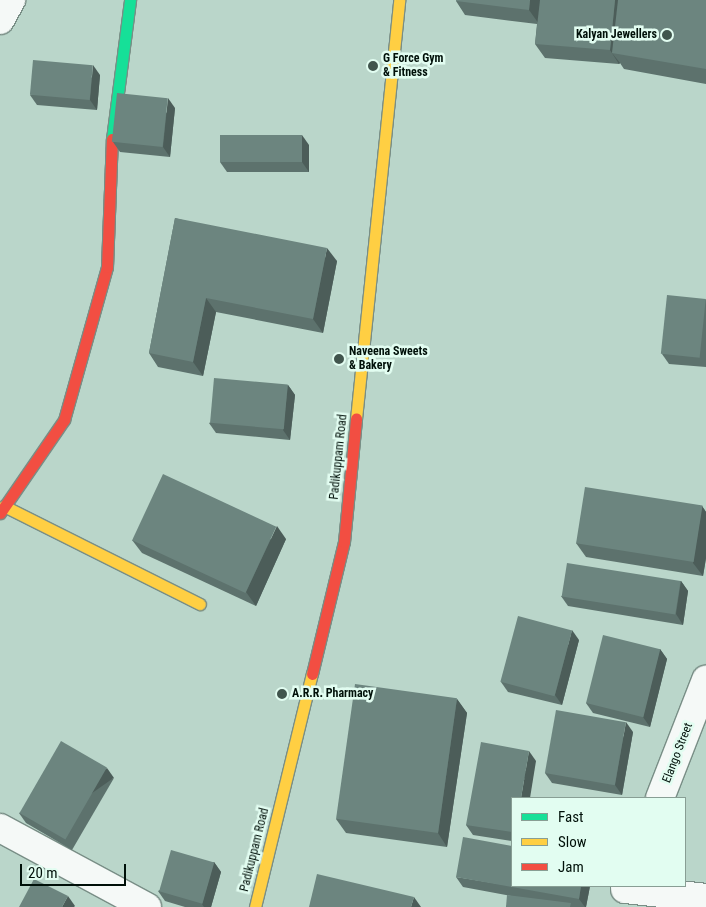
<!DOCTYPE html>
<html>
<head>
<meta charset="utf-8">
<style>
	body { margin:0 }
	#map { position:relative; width:706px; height:907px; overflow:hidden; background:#bad6ca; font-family:"Roboto Condensed",sans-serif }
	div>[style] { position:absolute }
	.roads { filter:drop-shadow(1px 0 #798e86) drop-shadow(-1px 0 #798e86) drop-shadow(0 1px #798e86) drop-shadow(0 -1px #798e86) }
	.street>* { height:28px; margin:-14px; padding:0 14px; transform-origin:14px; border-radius:14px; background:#f5f9f7 }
	.fast>* { height:11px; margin:-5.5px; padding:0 5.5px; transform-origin:5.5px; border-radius:5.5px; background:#16e098 }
	.slow>* { height:11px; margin:-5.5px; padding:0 5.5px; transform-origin:5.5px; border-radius:5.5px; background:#ffcf43 }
	.jam>* { height:11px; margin:-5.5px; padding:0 5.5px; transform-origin:5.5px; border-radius:5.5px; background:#f24e42 }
	.wall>* { inset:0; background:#5d726d }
	.shaded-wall>* { inset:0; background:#4c5d59; transform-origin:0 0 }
	.building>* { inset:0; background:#6c857f; transform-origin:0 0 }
	.dots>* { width:14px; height:14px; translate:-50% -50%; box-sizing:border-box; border:2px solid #e2fdf1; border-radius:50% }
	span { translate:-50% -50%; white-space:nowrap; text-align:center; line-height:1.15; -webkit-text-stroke:5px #e2fdf1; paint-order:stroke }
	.poi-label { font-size:12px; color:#001009; font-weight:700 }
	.right { translate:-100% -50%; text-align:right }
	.left { translate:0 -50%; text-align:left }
	.street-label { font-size:12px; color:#001009 }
	.legend { position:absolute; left:511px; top:797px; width:175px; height:90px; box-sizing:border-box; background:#e2fdf1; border:1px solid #889e94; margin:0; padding:6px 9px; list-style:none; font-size:15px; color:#001009 }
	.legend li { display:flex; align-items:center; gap:10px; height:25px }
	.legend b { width:25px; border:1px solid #889e94 }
	.scale { position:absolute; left:20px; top:864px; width:106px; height:22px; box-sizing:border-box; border:2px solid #001009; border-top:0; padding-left:6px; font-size:15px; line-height:18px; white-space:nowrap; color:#001009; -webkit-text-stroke:4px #e2fdf1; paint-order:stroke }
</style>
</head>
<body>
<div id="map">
	<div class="roads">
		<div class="street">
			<div style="left:0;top:20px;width:23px;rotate:-61deg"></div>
			<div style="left:660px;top:798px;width:127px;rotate:-68.7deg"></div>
			<div style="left:0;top:828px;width:167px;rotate:28.3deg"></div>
			<div style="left:625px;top:889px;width:81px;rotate:6.3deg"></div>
		</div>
		<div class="fast">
			<div style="left:112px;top:139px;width:140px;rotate:-82.6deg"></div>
		</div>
		<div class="slow">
			<div style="left:356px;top:419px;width:421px;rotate:-84.1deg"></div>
			<div style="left:4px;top:506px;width:219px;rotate:26.6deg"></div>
			<div style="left:255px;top:907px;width:240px;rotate:-76.3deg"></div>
		</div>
		<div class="jam">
			<div style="left:0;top:513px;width:113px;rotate:-55.5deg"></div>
			<div style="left:64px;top:420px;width:159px;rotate:-74.3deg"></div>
			<div style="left:107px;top:267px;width:128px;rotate:-87.8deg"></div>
			<div style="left:312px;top:674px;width:136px;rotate:-76.4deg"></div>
			<div style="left:344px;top:542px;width:124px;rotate:-84.4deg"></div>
		</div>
	</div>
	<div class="wall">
		<div style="clip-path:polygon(706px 0,706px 84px,624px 69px,620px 63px,619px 64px,545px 58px,535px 44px,537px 24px,465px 15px,456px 1px)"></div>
		<div style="clip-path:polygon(100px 75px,97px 110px,37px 105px,30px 95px)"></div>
		<div style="clip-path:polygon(175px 108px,170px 157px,120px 152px,113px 142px)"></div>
		<div style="clip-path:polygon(309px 145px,309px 172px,227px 172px,220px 162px)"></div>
		<div style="clip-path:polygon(175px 218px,337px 261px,323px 333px,216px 312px,203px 376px,158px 367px,149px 353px)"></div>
		<div style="clip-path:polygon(706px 299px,706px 367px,669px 364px,662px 354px)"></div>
		<div style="clip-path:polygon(288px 385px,295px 395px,290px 440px,216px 433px,209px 423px)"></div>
		<div style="clip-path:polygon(702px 506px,706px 512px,706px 558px,703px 576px,586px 557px,576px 543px)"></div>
		<div style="clip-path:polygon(286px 539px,256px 606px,142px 553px,132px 540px)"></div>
		<div style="clip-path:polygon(681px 581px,688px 591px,683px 625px,568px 606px,561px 596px)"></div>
		<div style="clip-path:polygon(579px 640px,562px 705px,508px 692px,501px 682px)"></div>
		<div style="clip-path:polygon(660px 649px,667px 659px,650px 727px,593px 713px,586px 703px)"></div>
		<div style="clip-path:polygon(457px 699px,467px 713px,447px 847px,346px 833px,336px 819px)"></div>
		<div style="clip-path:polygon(633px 732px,622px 795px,552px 783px,545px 773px)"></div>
		<div style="clip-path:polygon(536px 761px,512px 798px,512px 841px,473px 835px,466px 825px)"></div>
		<div style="clip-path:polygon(114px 778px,72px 850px,26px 823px,19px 813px)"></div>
		<div style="clip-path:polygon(214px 862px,221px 872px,211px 907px,185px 907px,165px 901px,158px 891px)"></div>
		<div style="clip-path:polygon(456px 877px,512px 886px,590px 886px,586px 907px,506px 907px,511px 896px,463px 887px)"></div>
	</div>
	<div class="shaded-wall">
		<div style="clip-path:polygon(530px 0,541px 0,539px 24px,529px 10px)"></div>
		<div style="clip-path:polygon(615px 0,626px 0,612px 53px,620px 63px,619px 64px,610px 50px)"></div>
		<div style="clip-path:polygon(93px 65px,100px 75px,97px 110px,90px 100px)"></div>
		<div style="clip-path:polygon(168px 98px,175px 108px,170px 157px,163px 147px)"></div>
		<div style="clip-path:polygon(302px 135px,309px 145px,309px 172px,302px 162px)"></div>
		<div style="clip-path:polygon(327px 248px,337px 261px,323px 333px,313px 319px)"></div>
		<div style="clip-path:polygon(206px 298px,216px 312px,203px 376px,193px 362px)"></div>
		<div style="clip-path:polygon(288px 385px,295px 395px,290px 440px,283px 430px)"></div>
		<div style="clip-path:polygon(702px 506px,706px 512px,706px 558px,703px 576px,693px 563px)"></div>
		<div style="clip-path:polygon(277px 526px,286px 539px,256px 606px,246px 592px)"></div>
		<div style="clip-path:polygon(681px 581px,688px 591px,683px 625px,676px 614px)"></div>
		<div style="clip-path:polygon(572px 630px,579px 640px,562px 705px,555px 695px)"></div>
		<div style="clip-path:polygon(660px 649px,667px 659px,650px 727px,643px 717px)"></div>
		<div style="clip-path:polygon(457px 699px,467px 713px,447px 847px,438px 833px)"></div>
		<div style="clip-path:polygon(626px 722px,633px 732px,622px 795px,615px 785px)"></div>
		<div style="clip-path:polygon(529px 751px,536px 761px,530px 798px,521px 798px)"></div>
		<div style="left:107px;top:768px;width:12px;height:83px;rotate:55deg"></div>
		<div style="clip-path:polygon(214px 862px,221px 872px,211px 907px,204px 907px,202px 904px)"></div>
		<div style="clip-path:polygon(581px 886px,590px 886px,586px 907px,585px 907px,579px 899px)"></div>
		<div style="clip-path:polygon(68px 896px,75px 906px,74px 907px,62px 907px)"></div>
		<div style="clip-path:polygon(414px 897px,421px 907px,411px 907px)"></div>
	</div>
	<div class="building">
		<div style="clip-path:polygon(456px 0,530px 0,529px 10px,456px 1px)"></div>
		<div style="clip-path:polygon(540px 0,615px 0,610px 50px,535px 44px)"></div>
		<div style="clip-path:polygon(618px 0,706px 0,706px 69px,612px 53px)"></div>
		<div style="left:33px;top:60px;width:60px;height:35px;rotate:5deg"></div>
		<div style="left:117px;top:93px;width:51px;height:49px;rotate:6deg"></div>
		<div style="left:220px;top:135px;width:82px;height:27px"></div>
		<div style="clip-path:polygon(175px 218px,327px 248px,313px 319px,206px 298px,193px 362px,149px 353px)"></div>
		<div style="left:667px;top:295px;width:39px;height:59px;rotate:6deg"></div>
		<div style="left:214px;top:378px;width:74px;height:45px;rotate:5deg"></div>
		<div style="left:163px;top:474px;width:125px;height:73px;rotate:25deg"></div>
		<div style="left:585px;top:487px;width:119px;height:57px;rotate:9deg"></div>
		<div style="left:567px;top:563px;width:115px;height:34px;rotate:9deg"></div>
		<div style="left:518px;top:616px;width:56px;height:68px;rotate:15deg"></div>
		<div style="left:603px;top:635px;width:59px;height:70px;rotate:14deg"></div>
		<div style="left:355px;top:684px;width:103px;height:136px;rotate:8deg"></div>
		<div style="left:556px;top:710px;width:71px;height:64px;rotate:10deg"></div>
		<div style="left:61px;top:741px;width:53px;height:83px;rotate:30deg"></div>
		<div style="clip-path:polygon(481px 742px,529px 751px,521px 798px,512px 798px,512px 832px,466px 825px)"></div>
		<div style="clip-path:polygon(463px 837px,512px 846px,512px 886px,581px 886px,579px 899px,456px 877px)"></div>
		<div style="left:171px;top:850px;width:45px;height:43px;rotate:16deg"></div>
		<div style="clip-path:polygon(317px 874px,414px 897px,411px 907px,309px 907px)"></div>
		<div style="clip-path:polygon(34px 879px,68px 896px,62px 907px,19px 907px)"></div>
		<div style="clip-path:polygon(507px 895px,571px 903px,570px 907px,506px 907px)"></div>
	</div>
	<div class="dots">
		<div style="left:667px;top:35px;background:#41554d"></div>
		<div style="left:373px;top:66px;background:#41554d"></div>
		<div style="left:339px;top:359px;background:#41554d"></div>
		<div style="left:282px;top:694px;background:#41554d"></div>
	</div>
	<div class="poi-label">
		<span class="right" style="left:657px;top:35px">Kalyan Jewellers</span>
		<span class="left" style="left:383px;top:66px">G Force Gym<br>&amp; Fitness</span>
		<span class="left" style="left:349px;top:359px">Naveena Sweets<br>&amp; Bakery</span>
		<span class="left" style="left:292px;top:694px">A.R.R. Pharmacy</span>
	</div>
	<div class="street-label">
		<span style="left:339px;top:457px;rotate:-84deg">Padikuppam Road</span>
		<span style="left:678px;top:753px;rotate:-69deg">Elango Street</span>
		<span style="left:255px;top:850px;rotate:-76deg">Padikuppam Road</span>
	</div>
	<ul class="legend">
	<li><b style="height:6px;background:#16e098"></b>Fast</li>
	<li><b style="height:6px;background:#ffcf43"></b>Slow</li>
	<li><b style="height:6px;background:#f24e42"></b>Jam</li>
	</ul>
	<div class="scale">20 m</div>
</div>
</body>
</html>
